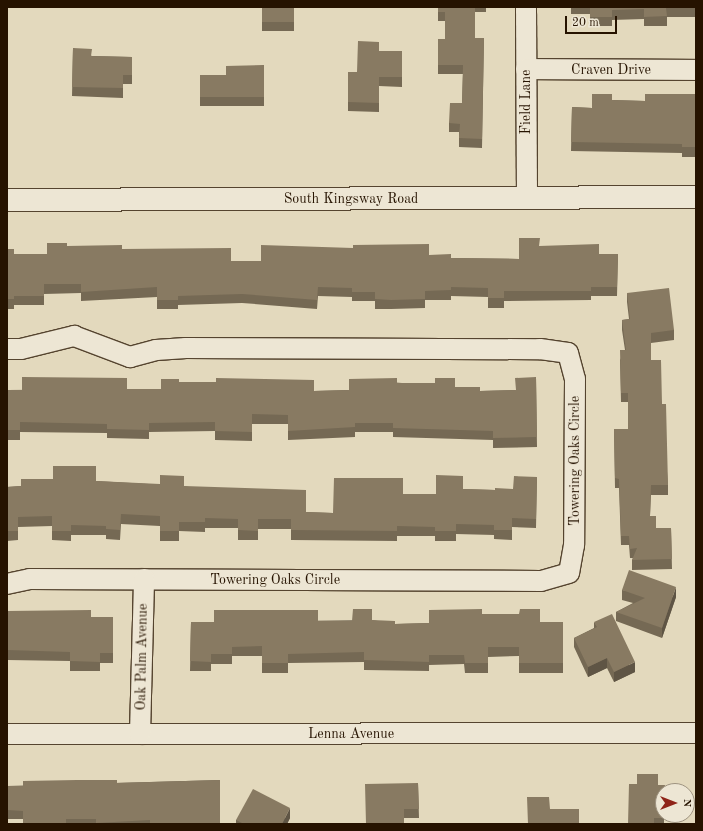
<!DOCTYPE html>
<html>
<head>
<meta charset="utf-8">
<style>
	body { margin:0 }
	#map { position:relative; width:703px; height:831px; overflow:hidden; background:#e3d9bd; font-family:"Old Standard TT",serif }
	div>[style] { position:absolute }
	.roads { filter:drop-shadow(1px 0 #55442f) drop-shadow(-1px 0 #55442f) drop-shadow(0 1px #55442f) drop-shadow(0 -1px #55442f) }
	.minor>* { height:20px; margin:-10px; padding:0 10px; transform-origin:10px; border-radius:10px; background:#ede6d4 }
	.tertiary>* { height:22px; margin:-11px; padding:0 11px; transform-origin:11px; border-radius:11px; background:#ede6d4 }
	.wall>* { inset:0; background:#756954; transform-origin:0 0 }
	.shaded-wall>* { inset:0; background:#5f5545 }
	.building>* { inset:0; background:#887a62; transform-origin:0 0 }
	span { translate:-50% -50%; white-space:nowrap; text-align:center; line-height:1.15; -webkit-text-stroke:3px #ede6d4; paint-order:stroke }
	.street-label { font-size:14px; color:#261300 }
	.frame { position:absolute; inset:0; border:8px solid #261300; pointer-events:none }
	.north { position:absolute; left:655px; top:783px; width:40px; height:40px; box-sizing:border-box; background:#ede6d4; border:1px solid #9d927f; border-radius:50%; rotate:90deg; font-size:11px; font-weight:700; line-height:16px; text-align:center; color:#261300 }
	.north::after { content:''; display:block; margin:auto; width:14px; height:18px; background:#8f2418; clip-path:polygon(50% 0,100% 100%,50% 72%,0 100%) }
	.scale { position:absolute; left:565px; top:16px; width:52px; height:18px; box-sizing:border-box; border:2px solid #261300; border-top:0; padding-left:5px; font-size:12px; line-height:14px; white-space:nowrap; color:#261300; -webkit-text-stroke:3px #ede6d4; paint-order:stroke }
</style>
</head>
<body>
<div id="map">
	<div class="roads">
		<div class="minor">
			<div style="left:526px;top:7px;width:191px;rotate:89.7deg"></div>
			<div style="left:526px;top:69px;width:170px;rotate:0.3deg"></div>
			<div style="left:7px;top:349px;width:14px"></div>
			<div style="left:21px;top:349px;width:55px;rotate:-13.8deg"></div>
			<div style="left:74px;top:336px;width:60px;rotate:20.6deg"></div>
			<div style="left:130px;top:357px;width:27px;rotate:-15deg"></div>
			<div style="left:156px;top:350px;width:30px;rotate:-4deg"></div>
			<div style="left:186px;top:348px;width:354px;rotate:0.2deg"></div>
			<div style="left:540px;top:349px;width:28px;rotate:8deg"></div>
			<div style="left:568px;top:353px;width:27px;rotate:75deg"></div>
			<div style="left:575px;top:379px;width:166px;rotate:90.3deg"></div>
			<div style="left:574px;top:545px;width:28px;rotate:100deg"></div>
			<div style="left:569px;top:573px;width:29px;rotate:164deg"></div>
			<div style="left:541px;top:581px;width:511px;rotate:-179.78deg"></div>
			<div style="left:30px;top:579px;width:24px;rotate:168deg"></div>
			<div style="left:7px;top:734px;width:689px;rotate:-0.08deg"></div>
			<div style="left:140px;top:734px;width:155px;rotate:-88.5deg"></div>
		</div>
		<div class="tertiary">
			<div style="left:7px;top:200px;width:689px;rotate:-0.25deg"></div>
		</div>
	</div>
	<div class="wall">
		<div style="left:262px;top:7px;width:32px;height:24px"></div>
		<div style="clip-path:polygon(438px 7px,486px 7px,486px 12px,475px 12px,475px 38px,484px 38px,482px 148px,459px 147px,459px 132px,449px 132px,449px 123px,462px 103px,463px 74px,438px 74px,438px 39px,445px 39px,445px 21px,438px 21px)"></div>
		<div style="clip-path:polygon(571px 7px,696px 7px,696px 17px,667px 17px,667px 26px,644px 26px,644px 19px,612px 20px,612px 26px,590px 26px,590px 14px,571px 14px)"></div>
		<div style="clip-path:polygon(73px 48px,92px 56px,132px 57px,132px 84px,123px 84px,123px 98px,72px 96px)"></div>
		<div style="clip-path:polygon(379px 51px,402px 51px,402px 87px,379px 86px,379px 112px,348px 111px,348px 72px,357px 72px)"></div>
		<div style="clip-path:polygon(264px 65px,264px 106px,200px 106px,200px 75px,226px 75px)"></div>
		<div style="clip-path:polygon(696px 94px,696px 157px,682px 157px,682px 153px,571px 151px,572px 107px,592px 108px,612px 100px,645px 101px)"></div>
		<div style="clip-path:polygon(67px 246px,122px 249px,231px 261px,261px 261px,429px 255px,451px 258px,519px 259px,540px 246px,599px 254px,618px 254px,617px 296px,591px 296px,591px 300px,504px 301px,504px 308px,488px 308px,488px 297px,451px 296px,451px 300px,425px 300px,425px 308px,391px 309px,375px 309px,375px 301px,352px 301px,352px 297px,318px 296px,317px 309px,242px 303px,178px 305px,178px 309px,157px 309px,157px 297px,81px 301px,81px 293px,44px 294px,44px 305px,14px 305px,14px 309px,7px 309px,7px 249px,14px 254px,47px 254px)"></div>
		<div style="clip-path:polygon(627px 293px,674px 330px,674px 340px,651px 343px,651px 360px,662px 404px,668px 485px,668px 495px,651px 495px,650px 516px,656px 528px,671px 528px,672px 569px,632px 570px,632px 560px,633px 558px,630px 558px,629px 545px,621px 545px,619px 488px,615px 488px,614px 429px,628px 429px,628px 402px,621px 402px,620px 360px,625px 350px,622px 330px,622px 320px,629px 319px,627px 302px)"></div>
		<div style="clip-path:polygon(536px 377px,537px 447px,493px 448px,493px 440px,393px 437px,393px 432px,355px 432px,355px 437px,288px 440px,288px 424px,252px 424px,252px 441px,215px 440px,215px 431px,149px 432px,149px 439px,107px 438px,107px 433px,20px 432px,20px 440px,7px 440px,7px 390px,127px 389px,161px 389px,179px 382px,314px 391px,349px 390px,349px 379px,455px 387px,480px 391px,516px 390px)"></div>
		<div style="clip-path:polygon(537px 477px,536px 528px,512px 527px,512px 540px,494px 539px,494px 535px,456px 534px,456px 541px,435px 541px,435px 536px,397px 536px,397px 541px,291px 540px,291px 529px,258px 529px,258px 540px,238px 540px,238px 528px,205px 528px,205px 532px,179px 531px,179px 541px,160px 541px,160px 526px,121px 524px,120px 540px,106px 539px,106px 535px,71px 535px,71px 541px,52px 540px,52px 526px,18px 527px,18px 540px,7px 541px,7px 487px,21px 486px,96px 481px,184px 486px,306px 512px,333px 513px,403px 494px,436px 494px,463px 489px,495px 490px,513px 489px)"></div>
		<div style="clip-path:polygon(622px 590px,676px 597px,662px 638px,616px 621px,616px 612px,633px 603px,622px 600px)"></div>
		<div style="clip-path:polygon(7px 611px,91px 617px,113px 617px,113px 663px,100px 663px,100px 671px,70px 671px,70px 661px,7px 660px)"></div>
		<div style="clip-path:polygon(482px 614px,540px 622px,563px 622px,563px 673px,519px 673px,519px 656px,488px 657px,488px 673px,465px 673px,464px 664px,429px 665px,429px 671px,364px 670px,364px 662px,288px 663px,288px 673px,262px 673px,262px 656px,232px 656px,232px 664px,211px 664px,211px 671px,190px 671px,191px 622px,214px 622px,372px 620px,395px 624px,429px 623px)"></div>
		<div style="clip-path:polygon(594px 622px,635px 672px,614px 682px,607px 668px,588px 677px,574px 647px,574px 638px,594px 628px)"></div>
		<div style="clip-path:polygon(220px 780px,220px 824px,23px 824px,23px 819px,7px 819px,7px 786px)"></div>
		<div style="clip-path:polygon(418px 783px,419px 818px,404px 818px,366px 824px)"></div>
		<div style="clip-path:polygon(658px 785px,664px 815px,664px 824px,628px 824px)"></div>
		<div style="clip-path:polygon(290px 818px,287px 824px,236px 824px,236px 820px)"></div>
	</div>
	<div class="shaded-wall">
		<div style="clip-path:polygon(676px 587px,676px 597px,662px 638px,662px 628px)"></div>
		<div style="clip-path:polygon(607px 658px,607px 668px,588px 677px,588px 667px)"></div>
		<div style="clip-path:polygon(635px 662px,635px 672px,614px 682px,614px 672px)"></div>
		<div style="clip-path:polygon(290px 808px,290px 818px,287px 824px,282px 824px)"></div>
	</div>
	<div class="building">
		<div style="left:262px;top:7px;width:32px;height:15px"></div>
		<div style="clip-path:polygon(438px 7px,475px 7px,475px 38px,484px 38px,482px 139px,459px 138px,460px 124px,449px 123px,450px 103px,462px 103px,463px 65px,438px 65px,438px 39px,445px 39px,445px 12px,438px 12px)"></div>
		<div style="clip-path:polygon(590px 7px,696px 7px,696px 8px,666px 8px,667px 16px,644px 17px,644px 9px,612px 10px,612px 17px,590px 17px)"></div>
		<div style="clip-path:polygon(358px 41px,379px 42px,379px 51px,402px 51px,402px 77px,379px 77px,379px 103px,348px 102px,348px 72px,357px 72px)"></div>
		<div style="clip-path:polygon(73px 48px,92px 49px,91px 56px,132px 57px,132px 75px,123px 75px,123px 88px,72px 87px)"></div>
		<div style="clip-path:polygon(264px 65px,264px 97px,200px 97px,200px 75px,226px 75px,226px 66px)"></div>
		<div style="clip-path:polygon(592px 94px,612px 94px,612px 100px,645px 101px,645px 94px,696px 94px,696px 147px,682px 147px,682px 144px,571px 142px,572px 107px,592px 108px)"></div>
		<div style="clip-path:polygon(519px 238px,540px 238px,539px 246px,599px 244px,599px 254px,618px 254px,617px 287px,591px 287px,591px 291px,504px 291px,504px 298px,488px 298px,488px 288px,451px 287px,451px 290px,425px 291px,425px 299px,391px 300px,375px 299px,375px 292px,352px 292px,352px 288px,318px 287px,317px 300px,242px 294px,178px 296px,178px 300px,157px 300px,157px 287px,81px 292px,81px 284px,44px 284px,44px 296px,14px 296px,14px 299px,7px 299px,7px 249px,14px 249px,14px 254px,47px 254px,47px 243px,67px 243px,67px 246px,122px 245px,122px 249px,231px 248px,231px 261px,261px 261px,261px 245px,353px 248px,353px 245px,429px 244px,429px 255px,451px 254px,451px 258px,519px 259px)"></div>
		<div style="clip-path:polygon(669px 288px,674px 330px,651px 333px,651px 360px,661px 360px,662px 404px,666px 404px,668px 485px,651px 485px,650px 516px,656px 516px,656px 528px,671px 528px,672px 559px,632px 560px,637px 548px,630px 549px,629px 536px,621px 536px,619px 479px,615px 478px,614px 429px,628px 429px,628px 393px,621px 393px,620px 350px,626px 350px,622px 320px,630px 319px,627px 293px)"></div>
		<div style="clip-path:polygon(22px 377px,127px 378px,127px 389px,161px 389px,161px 379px,179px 379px,179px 382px,216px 382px,216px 378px,314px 380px,314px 391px,349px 390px,349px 379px,397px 378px,397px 383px,435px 383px,435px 378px,455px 378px,455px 387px,480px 387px,480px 391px,516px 390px,515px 378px,536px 377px,537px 437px,493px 438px,493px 431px,393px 428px,393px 423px,355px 423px,355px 427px,288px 431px,288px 415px,252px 414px,252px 432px,215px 431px,215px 422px,149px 423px,149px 430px,107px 429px,107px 424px,20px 422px,20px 430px,7px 430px,7px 390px,22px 390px)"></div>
		<div style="clip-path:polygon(53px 466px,96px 466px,96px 481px,160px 484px,160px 475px,184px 476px,184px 486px,306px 490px,306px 512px,333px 513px,334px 478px,403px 478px,403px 494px,436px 494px,436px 475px,463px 476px,463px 489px,495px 490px,495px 488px,513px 489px,514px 476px,537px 477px,536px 519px,512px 518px,512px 530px,494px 530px,494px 525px,456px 524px,456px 531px,435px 531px,435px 527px,397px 526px,397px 531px,291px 530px,291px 519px,258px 519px,258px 531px,238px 530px,238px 519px,205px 518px,205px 522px,179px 522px,179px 531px,160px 531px,160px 516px,121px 514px,120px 530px,106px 529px,106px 526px,71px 525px,71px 531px,52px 531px,52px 516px,18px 517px,18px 531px,7px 531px,7px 487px,21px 486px,21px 479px,53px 479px)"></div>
		<div style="clip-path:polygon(629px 570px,676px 587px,662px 628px,616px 612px,645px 598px,622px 590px)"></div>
		<div style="clip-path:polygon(353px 609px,372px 609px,372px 620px,395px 621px,395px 624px,429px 623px,429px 610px,482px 609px,482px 614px,519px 614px,520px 609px,540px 609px,540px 622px,563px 622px,563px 663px,519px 663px,519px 647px,488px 647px,488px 663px,465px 663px,464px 655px,429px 655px,429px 662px,364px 660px,364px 652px,288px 654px,288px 663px,262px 663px,262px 646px,232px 647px,232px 654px,211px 654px,211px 662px,190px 661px,191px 622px,214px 622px,214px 610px,318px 610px,318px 621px,352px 621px)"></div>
		<div style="clip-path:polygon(91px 610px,91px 617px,113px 617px,113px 653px,100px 653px,100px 662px,70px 661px,70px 652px,7px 650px,7px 611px)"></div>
		<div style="clip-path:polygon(612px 614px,635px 662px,614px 672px,607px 658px,588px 667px,574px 638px,597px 627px,594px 622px)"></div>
		<div style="clip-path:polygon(637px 774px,658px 774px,658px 785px,665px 785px,664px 791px,663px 791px,663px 815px,664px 815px,664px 818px,654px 818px,654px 824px,628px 824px,629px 784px,637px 784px)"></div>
		<div style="clip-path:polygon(77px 780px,117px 780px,117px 783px,220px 780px,220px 823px,150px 823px,150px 820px,96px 823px,96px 819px,66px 819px,66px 823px,23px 823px,23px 811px,7px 810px,7px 786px,23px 786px,23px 781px)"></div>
		<div style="clip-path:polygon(418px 783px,419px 809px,404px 809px,404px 824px,366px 824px,365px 784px)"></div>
		<div style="clip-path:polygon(253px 789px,290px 808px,282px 824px,244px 824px,236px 820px)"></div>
		<div style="clip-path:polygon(527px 797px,549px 797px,550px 809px,579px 809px,579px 824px,528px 824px)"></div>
	</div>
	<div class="street-label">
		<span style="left:611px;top:70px">Craven Drive</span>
		<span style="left:526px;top:102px;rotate:-90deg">Field Lane</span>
		<span style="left:351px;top:199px">South Kingsway Road</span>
		<span style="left:575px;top:461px;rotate:-90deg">Towering Oaks Circle</span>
		<span style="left:275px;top:580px">Towering Oaks Circle</span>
		<span style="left:142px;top:657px;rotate:-89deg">Oak Palm Avenue</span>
		<span style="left:351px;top:734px">Lenna Avenue</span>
	</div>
	<div class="frame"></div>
	<div class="north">N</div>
	<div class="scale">20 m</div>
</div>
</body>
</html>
